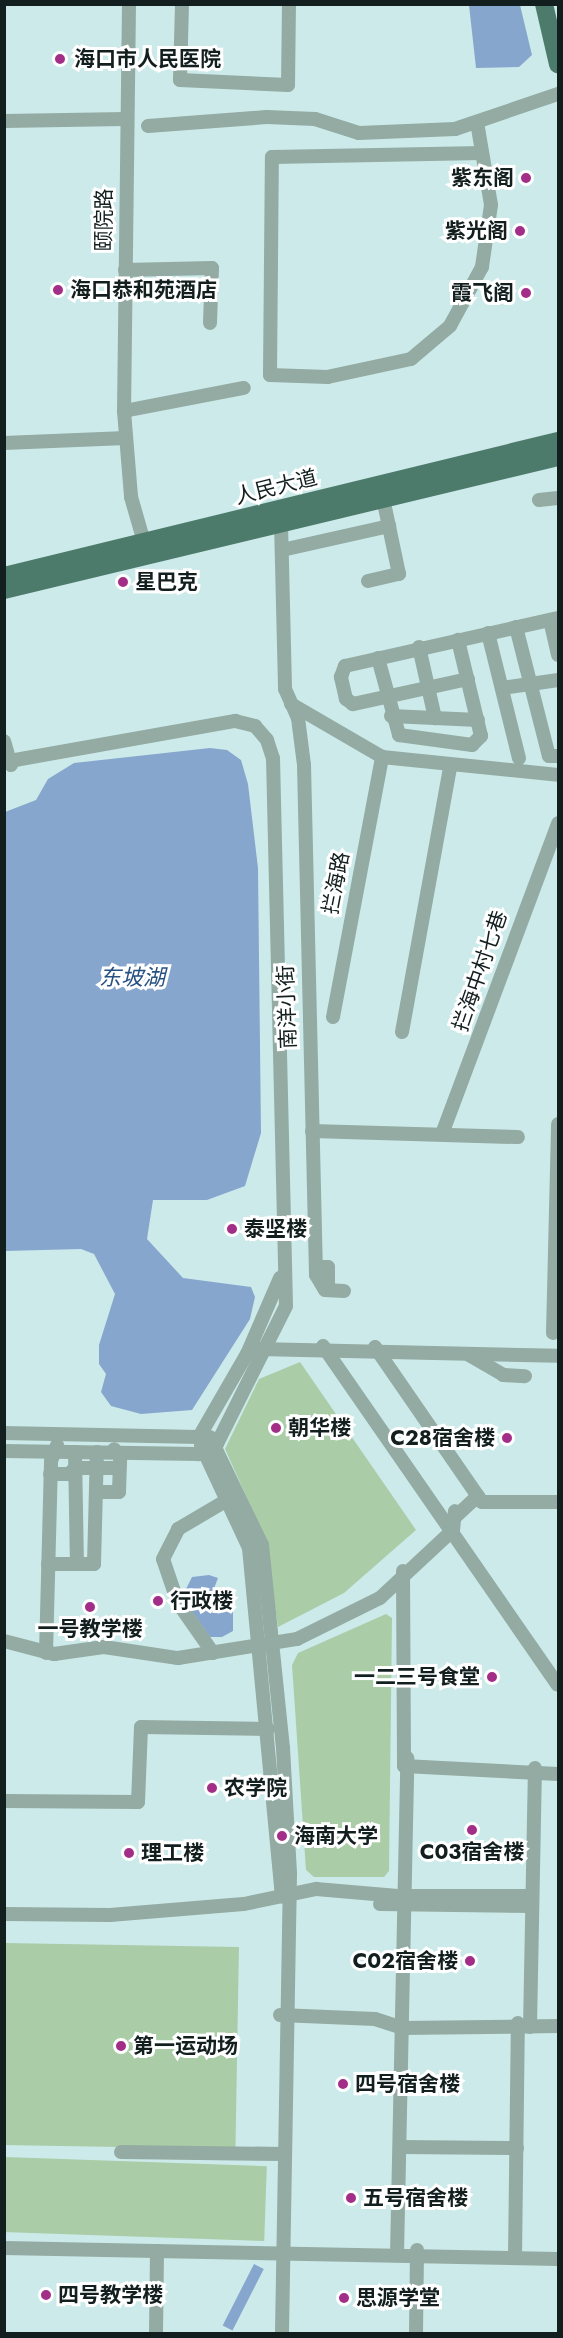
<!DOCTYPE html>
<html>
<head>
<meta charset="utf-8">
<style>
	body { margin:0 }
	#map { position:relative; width:563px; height:2338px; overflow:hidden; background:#cdeaeb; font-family:Jost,"Noto Sans SC",sans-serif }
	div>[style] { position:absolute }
	.green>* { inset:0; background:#aacda7; transform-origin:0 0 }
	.water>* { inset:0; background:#87a6cd; transform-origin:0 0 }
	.minor>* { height:14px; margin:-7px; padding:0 7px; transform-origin:7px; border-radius:7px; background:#93aba2 }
	.major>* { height:18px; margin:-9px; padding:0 9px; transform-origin:9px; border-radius:9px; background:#4d7b6b }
	.dots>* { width:16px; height:16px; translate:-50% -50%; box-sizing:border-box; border:3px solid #fff; border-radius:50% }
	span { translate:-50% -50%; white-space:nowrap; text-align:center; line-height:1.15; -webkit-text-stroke:6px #fff; paint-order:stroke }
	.poi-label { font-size:21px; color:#131e1e; font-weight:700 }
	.left { translate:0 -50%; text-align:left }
	.right { translate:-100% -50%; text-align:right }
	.street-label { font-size:21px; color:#131e1e }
	.water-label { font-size:22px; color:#275183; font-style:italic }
	.frame { position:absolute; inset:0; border:6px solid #131e1e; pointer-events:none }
</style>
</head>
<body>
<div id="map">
	<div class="green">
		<div style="clip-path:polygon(300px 1362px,416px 1530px,344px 1593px,278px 1627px,265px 1538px,225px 1449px,259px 1379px)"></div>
		<div style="clip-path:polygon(386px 1614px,392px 1618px,389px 1871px,384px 1877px,314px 1877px,306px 1870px,292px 1665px,298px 1653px)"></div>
		<div style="left:5px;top:1943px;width:234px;height:202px;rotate:1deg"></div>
		<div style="left:5px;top:2157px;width:262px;height:75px;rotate:2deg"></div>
	</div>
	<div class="water">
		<div style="clip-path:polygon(469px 5px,520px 5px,532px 55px,519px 67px,476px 68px)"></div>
		<div style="clip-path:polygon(210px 748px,227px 750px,241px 760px,248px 784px,258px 868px,261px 1133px,245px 1186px,207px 1200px,153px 1200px,147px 1239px,183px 1278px,251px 1287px,255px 1297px,250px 1319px,192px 1410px,141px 1414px,111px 1406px,101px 1392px,106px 1374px,99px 1364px,99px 1345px,115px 1294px,94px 1254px,81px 1249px,5px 1251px,5px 812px,36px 800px,48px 779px,74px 763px)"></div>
		<div style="clip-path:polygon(209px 1575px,218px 1578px,210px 1599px,233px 1611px,233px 1631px,222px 1637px,210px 1637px,182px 1597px,192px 1577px)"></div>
		<div style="left:254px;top:2264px;width:11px;height:69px;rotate:27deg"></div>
	</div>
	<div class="minor">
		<div style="left:129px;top:4px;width:407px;rotate:90.7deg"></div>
		<div style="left:124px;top:411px;width:86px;rotate:85.3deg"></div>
		<div style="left:131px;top:497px;width:47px;rotate:73.9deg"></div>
		<div style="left:182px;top:4px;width:76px;rotate:91.5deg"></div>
		<div style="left:180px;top:80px;width:108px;rotate:2.7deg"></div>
		<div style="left:288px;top:85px;width:81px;rotate:-89.3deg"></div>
		<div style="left:4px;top:121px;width:121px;rotate:-0.9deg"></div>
		<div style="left:477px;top:122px;width:84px;rotate:80.4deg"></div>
		<div style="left:491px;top:205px;width:63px;rotate:98.3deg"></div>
		<div style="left:482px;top:267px;width:67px;rotate:118.5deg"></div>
		<div style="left:450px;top:326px;width:51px;rotate:139.8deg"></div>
		<div style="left:411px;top:359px;width:85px;rotate:167.8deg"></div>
		<div style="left:328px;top:377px;width:58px;rotate:-178deg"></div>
		<div style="left:270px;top:375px;width:218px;rotate:-89.5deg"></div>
		<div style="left:272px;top:157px;width:210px;rotate:-1.1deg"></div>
		<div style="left:148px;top:126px;width:119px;rotate:-4.3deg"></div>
		<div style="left:267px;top:117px;width:48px;rotate:2.4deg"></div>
		<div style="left:315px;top:119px;width:46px;rotate:17.7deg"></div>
		<div style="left:359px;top:133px;width:96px;rotate:-2.4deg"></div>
		<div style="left:455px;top:129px;width:109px;rotate:-18.8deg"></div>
		<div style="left:125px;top:270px;width:87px;rotate:-1.3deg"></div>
		<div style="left:212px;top:268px;width:55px;rotate:92.1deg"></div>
		<div style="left:124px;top:411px;width:122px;rotate:-10.9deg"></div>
		<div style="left:4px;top:443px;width:122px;rotate:-2.3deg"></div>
		<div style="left:539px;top:500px;width:19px;rotate:-6deg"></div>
		<div style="left:281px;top:523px;width:166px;rotate:88.6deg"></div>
		<div style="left:285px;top:689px;width:32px;rotate:66deg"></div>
		<div style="left:298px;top:718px;width:47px;rotate:82.7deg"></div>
		<div style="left:304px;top:765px;width:510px;rotate:88.65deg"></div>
		<div style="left:316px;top:1275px;width:17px;rotate:59deg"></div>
		<div style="left:325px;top:1290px;width:19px;rotate:3deg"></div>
		<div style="left:282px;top:550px;width:110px;rotate:-12.6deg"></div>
		<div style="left:368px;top:581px;width:32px;rotate:-13deg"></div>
		<div style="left:399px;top:574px;width:78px;rotate:-101.9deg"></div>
		<div style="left:550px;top:620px;width:36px;rotate:77deg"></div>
		<div style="left:516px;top:627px;width:133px;rotate:75.7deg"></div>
		<div style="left:549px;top:756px;width:9px"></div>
		<div style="left:488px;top:633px;width:129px;rotate:76.1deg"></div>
		<div style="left:419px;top:647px;width:73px;rotate:77.3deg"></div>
		<div style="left:378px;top:658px;width:80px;rotate:74.7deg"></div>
		<div style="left:399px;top:735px;width:74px;rotate:7.8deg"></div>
		<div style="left:472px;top:745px;width:13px;rotate:-45deg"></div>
		<div style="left:481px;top:736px;width:99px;rotate:-103.5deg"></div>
		<div style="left:468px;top:679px;width:118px;rotate:167.7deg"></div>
		<div style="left:353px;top:704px;width:9px;rotate:-144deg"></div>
		<div style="left:346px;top:699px;width:23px;rotate:-103deg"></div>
		<div style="left:341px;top:677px;width:12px;rotate:-70deg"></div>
		<div style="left:345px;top:666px;width:218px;rotate:-12.7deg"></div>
		<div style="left:502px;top:688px;width:57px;rotate:-8.1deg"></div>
		<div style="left:291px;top:704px;width:105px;rotate:30.2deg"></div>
		<div style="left:382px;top:757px;width:177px;rotate:5.8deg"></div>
		<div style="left:391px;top:716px;width:87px;rotate:2.6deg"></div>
		<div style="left:4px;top:741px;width:25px;rotate:74deg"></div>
		<div style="left:4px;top:762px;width:235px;rotate:-10.1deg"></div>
		<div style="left:235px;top:721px;width:21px;rotate:14deg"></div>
		<div style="left:255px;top:726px;width:18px;rotate:49deg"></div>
		<div style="left:267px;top:740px;width:19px;rotate:72deg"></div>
		<div style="left:273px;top:758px;width:548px;rotate:88.64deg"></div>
		<div style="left:286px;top:1306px;width:154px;rotate:116.6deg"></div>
		<div style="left:217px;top:1444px;width:21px;rotate:151deg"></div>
		<div style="left:199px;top:1454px;width:195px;rotate:-179.1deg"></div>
		<div style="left:333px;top:1017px;width:265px;rotate:-79.3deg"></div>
		<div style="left:402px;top:1032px;width:269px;rotate:-79.7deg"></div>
		<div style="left:312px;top:1131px;width:206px;rotate:1.7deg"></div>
		<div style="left:442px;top:1134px;width:332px;rotate:-69.5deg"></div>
		<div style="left:316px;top:1267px;width:12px"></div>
		<div style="left:328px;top:1267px;width:23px;rotate:90deg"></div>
		<div style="left:553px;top:1333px;width:209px;rotate:-88.6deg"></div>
		<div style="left:323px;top:1346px;width:412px;rotate:55.3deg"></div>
		<div style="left:375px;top:1347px;width:188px;rotate:55.4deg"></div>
		<div style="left:482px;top:1502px;width:76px"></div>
		<div style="left:258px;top:1349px;width:300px;rotate:1.3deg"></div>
		<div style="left:469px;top:1355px;width:39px;rotate:30deg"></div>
		<div style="left:503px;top:1375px;width:22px;rotate:3deg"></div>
		<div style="left:4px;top:1433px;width:195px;rotate:1.2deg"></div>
		<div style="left:199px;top:1437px;width:96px;rotate:-60deg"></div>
		<div style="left:247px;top:1354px;width:83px;rotate:-66.5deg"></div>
		<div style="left:210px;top:1437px;width:120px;rotate:64.3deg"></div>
		<div style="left:262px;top:1545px;width:204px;rotate:84.1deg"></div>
		<div style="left:283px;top:1748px;width:126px;rotate:86.8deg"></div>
		<div style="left:290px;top:1874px;width:460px;rotate:91deg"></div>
		<div style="left:201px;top:1445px;width:114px;rotate:65deg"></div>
		<div style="left:249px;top:1548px;width:350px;rotate:84.6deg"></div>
		<div style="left:75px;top:1452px;width:112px;rotate:89deg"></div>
		<div style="left:50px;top:1474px;width:19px"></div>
		<div style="left:69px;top:1474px;width:8px;rotate:-45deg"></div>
		<div style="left:75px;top:1468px;width:44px"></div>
		<div style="left:96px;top:1492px;width:23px"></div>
		<div style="left:119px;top:1492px;width:36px;rotate:-88deg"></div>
		<div style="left:120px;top:1456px;width:9px;rotate:-131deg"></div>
		<div style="left:453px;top:1519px;width:34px;rotate:-43deg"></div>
		<div style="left:48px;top:1564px;width:46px"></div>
		<div style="left:94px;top:1564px;width:112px;rotate:-88.5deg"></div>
		<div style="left:403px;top:1571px;width:195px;rotate:89.7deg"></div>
		<div style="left:404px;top:1766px;width:154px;rotate:3deg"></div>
		<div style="left:4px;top:1641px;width:52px;rotate:14.6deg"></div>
		<div style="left:54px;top:1654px;width:50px;rotate:-8deg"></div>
		<div style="left:104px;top:1647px;width:75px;rotate:8.5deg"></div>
		<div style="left:178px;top:1658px;width:121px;rotate:-9.1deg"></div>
		<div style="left:297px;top:1639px;width:93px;rotate:-26.3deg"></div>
		<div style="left:380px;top:1598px;width:100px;rotate:-43deg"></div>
		<div style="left:453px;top:1530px;width:19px;rotate:-84deg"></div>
		<div style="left:46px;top:1653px;width:192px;rotate:-88.5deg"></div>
		<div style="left:51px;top:1461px;width:17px;rotate:-69deg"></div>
		<div style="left:213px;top:1653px;width:61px;rotate:-125deg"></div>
		<div style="left:178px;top:1603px;width:46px;rotate:-108.8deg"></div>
		<div style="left:163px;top:1559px;width:34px;rotate:-63deg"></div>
		<div style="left:178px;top:1529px;width:65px;rotate:-30.5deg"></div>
		<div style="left:4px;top:1801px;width:134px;rotate:0.4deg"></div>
		<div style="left:138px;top:1802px;width:75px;rotate:-87.7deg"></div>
		<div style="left:141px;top:1727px;width:127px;rotate:0.9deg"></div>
		<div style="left:380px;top:1904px;width:152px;rotate:0.8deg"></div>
		<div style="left:4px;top:1914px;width:106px;rotate:0.5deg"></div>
		<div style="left:110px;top:1915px;width:134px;rotate:-4.7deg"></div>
		<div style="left:244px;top:1904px;width:74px;rotate:-11.8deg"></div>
		<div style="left:316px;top:1889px;width:82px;rotate:4.9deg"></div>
		<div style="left:398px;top:1896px;width:134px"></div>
		<div style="left:280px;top:2015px;width:95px;rotate:2.4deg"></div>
		<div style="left:375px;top:2019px;width:28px;rotate:18deg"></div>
		<div style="left:402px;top:2028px;width:156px;rotate:-0.7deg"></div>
		<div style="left:530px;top:2027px;width:259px;rotate:-88.9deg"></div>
		<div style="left:400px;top:2147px;width:117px;rotate:0.5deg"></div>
		<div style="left:121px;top:2152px;width:164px;rotate:0.7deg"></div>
		<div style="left:4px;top:2248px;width:554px;rotate:1.14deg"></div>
		<div style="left:397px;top:2255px;width:497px;rotate:-88.8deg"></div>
		<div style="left:515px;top:2258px;width:235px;rotate:-89.3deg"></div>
		<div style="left:156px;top:2334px;width:83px;rotate:-89.3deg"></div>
		<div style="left:416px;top:2334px;width:84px;rotate:-89.3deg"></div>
	</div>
	<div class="major">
		<div style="left:544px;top:4px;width:62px;rotate:76.9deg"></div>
		<div style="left:4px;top:576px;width:570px;rotate:-13.7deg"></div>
		<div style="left:4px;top:590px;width:570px;rotate:-13.5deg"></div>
	</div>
	<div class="dots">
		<div style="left:60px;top:59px;background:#a32e88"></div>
		<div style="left:526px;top:178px;background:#a32e88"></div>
		<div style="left:520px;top:231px;background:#a32e88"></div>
		<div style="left:58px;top:290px;background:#a32e88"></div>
		<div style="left:526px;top:293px;background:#a32e88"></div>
		<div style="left:123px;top:582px;background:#a32e88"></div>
		<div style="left:232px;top:1229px;background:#a32e88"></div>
		<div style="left:276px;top:1428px;background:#a32e88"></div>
		<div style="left:507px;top:1438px;background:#a32e88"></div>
		<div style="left:158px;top:1601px;background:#a32e88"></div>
		<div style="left:90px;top:1607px;background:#a32e88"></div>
		<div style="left:492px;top:1677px;background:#a32e88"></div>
		<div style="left:212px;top:1788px;background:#a32e88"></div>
		<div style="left:472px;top:1830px;background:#a32e88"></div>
		<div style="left:282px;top:1836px;background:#a32e88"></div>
		<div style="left:129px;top:1853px;background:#a32e88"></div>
		<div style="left:470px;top:1961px;background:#a32e88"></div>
		<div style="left:121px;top:2046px;background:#a32e88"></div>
		<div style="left:343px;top:2084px;background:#a32e88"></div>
		<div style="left:351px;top:2198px;background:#a32e88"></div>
		<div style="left:46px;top:2295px;background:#a32e88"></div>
		<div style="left:344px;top:2298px;background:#a32e88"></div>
	</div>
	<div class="poi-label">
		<span class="left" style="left:74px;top:59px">海口市人民医院</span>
		<span class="right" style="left:514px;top:178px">紫东阁</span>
		<span class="right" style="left:508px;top:231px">紫光阁</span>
		<span class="left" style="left:70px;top:290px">海口恭和苑酒店</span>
		<span class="right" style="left:514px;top:293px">霞飞阁</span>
		<span class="left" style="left:135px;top:582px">星巴克</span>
		<span class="left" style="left:244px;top:1229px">泰坚楼</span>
		<span class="left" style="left:288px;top:1428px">朝华楼</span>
		<span class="right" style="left:495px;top:1438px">C28宿舍楼</span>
		<span class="left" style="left:170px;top:1601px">行政楼</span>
		<span style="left:90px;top:1629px">一号教学楼</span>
		<span class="right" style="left:480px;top:1677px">一二三号食堂</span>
		<span class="left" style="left:224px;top:1788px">农学院</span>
		<span class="left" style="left:294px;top:1836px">海南大学</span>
		<span style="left:472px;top:1852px">C03宿舍楼</span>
		<span class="left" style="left:141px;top:1853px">理工楼</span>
		<span class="right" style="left:458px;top:1961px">C02宿舍楼</span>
		<span class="left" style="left:133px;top:2046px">第一运动场</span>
		<span class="left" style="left:355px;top:2084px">四号宿舍楼</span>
		<span class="left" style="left:363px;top:2198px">五号宿舍楼</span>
		<span class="left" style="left:58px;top:2295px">四号教学楼</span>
		<span class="left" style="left:356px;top:2298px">思源学堂</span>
	</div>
	<div class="street-label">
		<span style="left:104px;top:220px;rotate:-90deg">颐院路</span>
		<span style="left:276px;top:487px;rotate:-14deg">人民大道</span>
		<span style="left:336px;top:883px;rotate:-79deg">拦海路</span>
		<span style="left:480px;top:971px;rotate:-71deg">拦海中村七巷</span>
		<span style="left:287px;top:1007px;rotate:-92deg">南洋小街</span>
	</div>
	<div class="water-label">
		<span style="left:132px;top:978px">东坡湖</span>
	</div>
	<div class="frame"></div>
</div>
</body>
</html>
